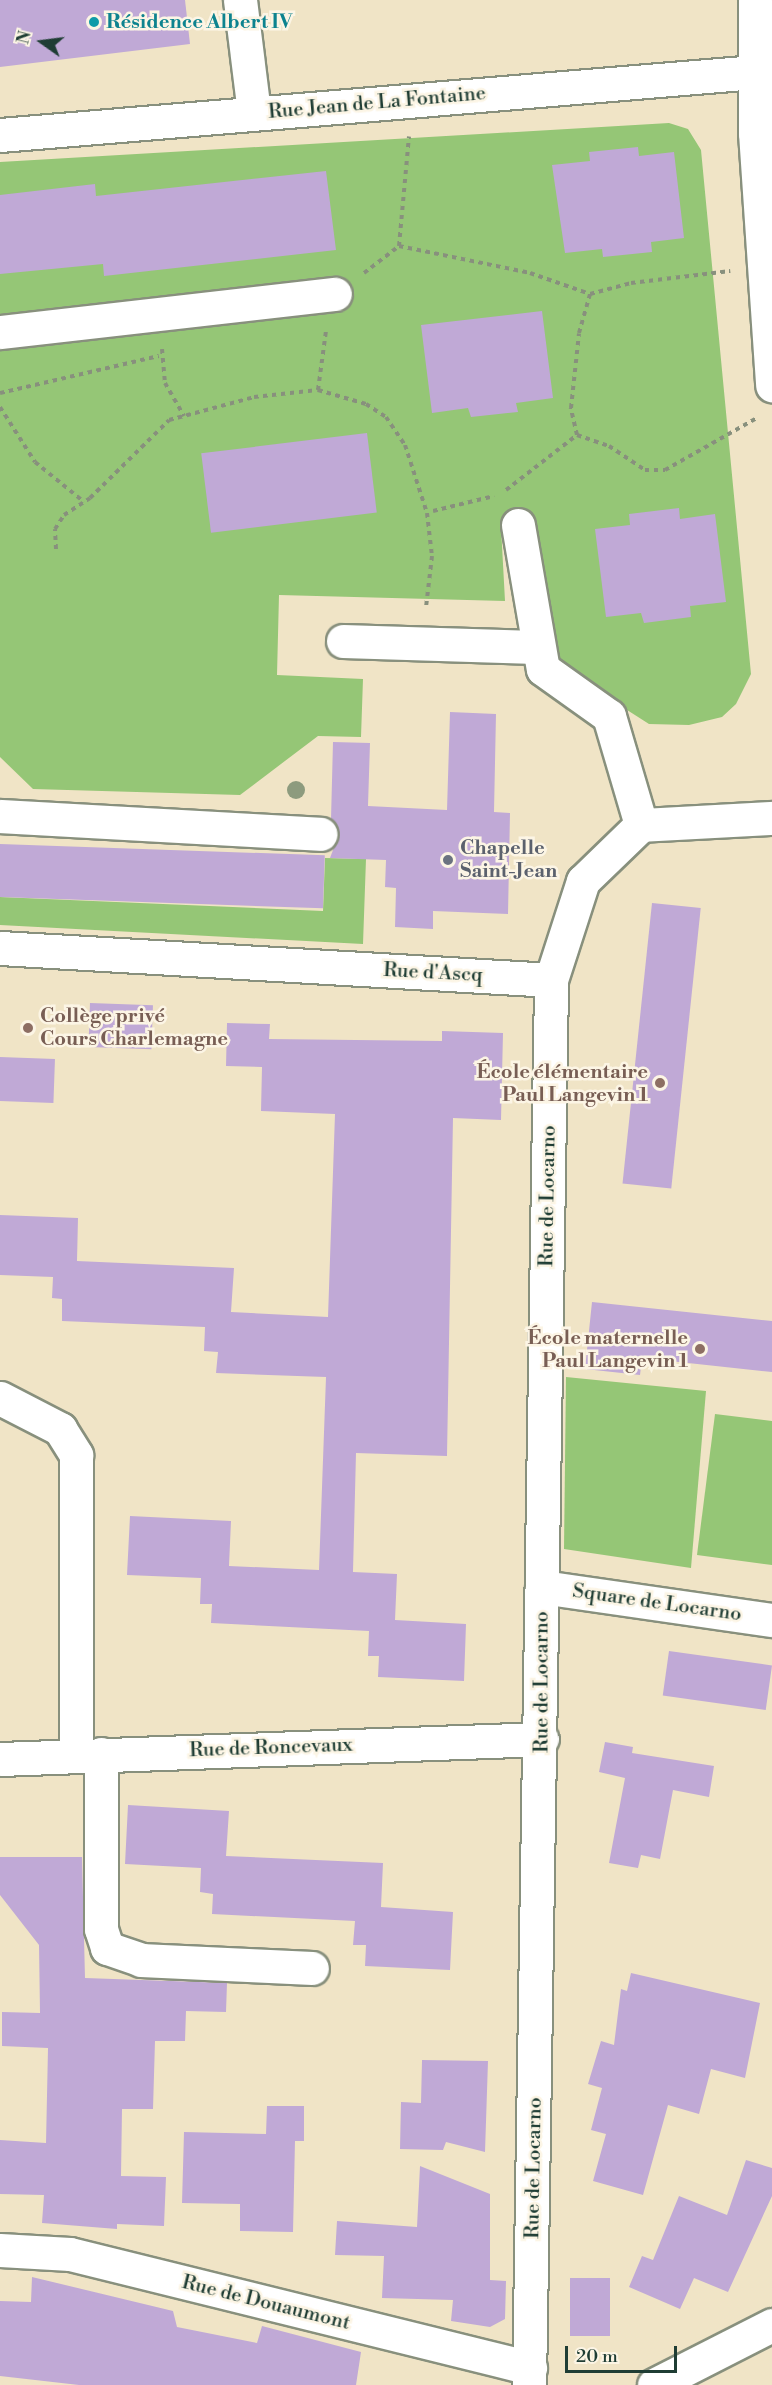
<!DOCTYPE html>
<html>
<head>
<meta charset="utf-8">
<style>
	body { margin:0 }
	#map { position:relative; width:772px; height:2385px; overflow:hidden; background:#f0e4c6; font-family:"Libre Bodoni",serif }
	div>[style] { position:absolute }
	.green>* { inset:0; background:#95c676 }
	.building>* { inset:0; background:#c0a9d6; transform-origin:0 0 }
	.path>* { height:4px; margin-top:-2px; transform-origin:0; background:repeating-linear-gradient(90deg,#88907d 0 4.5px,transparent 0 9px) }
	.roads { filter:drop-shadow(2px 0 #88907d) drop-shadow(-2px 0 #88907d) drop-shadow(0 2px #88907d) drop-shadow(0 -2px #88907d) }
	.minor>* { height:33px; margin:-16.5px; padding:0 16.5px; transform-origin:16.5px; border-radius:16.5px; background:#fff }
	.trees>* { width:18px; height:18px; margin:-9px; border-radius:50%; background:#8d9b7e }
	.dots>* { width:16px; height:16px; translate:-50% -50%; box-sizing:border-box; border:3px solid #fcf5e5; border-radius:50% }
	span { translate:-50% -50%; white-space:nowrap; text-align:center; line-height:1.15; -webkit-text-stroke:5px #fcf5e5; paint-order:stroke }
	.culture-label { font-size:20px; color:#0d838f; font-weight:700 }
	.left { translate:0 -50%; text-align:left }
	.street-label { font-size:20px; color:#1f3d34 }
	.worship-label { font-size:20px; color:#5b616d; font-weight:700 }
	.education-label { font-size:20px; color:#785e54; font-weight:700 }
	.right { translate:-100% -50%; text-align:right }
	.north { position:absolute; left:12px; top:12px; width:60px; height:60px; -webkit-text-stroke:4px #fcf5e5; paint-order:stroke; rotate:284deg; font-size:16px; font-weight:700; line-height:24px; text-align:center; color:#1f3d34 }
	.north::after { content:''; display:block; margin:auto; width:21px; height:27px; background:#1f3d34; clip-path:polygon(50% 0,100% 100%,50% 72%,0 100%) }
	.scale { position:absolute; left:565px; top:2346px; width:112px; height:27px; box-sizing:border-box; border:3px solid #1f3d34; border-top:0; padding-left:8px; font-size:18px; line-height:21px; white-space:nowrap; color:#1f3d34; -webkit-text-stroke:4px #fcf5e5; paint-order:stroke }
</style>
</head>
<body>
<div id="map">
	<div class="green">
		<div style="clip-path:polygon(669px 123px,688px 129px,701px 150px,751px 674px,736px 704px,722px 717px,689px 725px,649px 724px,552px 662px,534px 523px,501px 527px,505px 601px,279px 595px,277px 675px,363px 679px,361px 737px,318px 736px,240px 795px,33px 789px,0 757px,0 162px)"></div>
		<div style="clip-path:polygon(325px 858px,366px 859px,363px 944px,0 925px,0 897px,323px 911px)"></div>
		<div style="clip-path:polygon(566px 1377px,706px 1391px,691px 1568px,564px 1549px)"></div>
		<div style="clip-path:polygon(715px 1414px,772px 1421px,772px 1565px,697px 1555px)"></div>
	</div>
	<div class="building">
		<div style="clip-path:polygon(0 0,185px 0,190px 44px,0 67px)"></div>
		<div style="clip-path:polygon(638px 147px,639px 156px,674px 152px,684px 238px,651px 242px,652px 252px,603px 257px,602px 249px,565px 253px,552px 165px,590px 161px,589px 152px)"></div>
		<div style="clip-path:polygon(326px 171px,336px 250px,104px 276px,103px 264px,0 274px,0 195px,95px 184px,96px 196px)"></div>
		<div style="clip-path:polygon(542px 311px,553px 398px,516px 403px,518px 412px,471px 417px,468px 408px,432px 413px,421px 325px)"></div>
		<div style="left:367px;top:433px;width:80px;height:167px;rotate:83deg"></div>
		<div style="clip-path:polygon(679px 508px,680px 519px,715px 514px,726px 602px,690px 606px,691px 617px,644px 623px,641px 613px,606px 617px,595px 529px,630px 525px,629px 514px)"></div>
		<div style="clip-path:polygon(450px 712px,496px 714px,494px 812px,510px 813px,508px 914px,433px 911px,433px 929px,395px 927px,396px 888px,385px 887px,386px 860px,330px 858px,339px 834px,331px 819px,333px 742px,370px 743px,368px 806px,447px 810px)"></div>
		<div style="left:0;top:844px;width:325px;height:53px;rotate:2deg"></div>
		<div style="left:652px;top:903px;width:49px;height:282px;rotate:6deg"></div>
		<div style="left:90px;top:1003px;width:63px;height:44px;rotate:2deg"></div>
		<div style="clip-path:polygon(227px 1023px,270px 1024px,269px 1039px,442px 1041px,442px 1031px,503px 1033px,501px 1120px,453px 1118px,447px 1456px,356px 1453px,353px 1572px,397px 1574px,395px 1620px,466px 1624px,464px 1681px,378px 1677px,379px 1656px,368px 1656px,369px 1631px,211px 1623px,212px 1604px,200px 1604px,201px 1578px,127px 1575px,130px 1516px,231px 1521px,229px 1566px,319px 1570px,326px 1377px,216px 1373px,218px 1352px,204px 1351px,205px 1327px,62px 1321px,62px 1299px,52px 1298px,53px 1277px,0 1275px,0 1215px,78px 1218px,77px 1261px,234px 1268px,231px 1312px,328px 1317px,335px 1114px,261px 1111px,262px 1067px,226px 1066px)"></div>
		<div style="left:0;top:1057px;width:55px;height:44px;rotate:2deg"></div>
		<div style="clip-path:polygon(592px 1302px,772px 1321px,772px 1372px,642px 1358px,640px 1375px,585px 1369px)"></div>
		<div style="left:669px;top:1651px;width:104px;height:45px;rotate:8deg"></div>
		<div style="clip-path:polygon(605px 1742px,633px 1747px,632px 1753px,714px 1766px,709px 1797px,673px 1790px,660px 1859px,641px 1855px,638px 1868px,609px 1863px,625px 1778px,599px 1772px)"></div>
		<div style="clip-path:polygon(128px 1805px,229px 1811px,226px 1856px,383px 1863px,381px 1907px,453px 1912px,450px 1970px,365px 1966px,366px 1945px,353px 1945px,355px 1921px,212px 1914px,213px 1894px,200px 1892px,201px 1868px,125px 1864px)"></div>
		<div style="clip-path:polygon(0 1857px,82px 1857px,85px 1978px,227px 1983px,226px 2012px,186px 2011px,185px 2041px,155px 2041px,153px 2109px,122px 2109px,121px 2176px,166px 2177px,164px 2226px,117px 2224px,117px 2229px,42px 2223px,44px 2195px,0 2194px,0 2140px,46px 2143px,48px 2048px,2px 2046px,2px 2012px,40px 2013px,39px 1945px,0 1895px)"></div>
		<div style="clip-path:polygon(631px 1973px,760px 2003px,745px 2078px,711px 2069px,699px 2114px,668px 2105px,643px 2195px,593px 2181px,606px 2134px,591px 2130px,602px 2088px,588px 2084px,601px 2041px,614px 2045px,621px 1989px,627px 1991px)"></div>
		<div style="clip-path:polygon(422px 2060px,488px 2061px,485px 2152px,446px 2142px,443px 2150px,400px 2149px,401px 2102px,421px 2103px)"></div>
		<div style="clip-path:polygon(267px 2106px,304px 2106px,304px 2141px,295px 2141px,293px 2232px,240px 2231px,240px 2204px,182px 2203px,184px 2132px,266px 2134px)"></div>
		<div style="clip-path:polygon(746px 2160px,772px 2168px,772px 2196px,728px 2292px,694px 2278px,680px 2309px,629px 2287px,642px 2256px,653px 2260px,679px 2196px,727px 2215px)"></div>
		<div style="clip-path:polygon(420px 2166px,490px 2194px,490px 2280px,506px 2281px,505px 2319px,490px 2327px,451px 2321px,453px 2300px,382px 2298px,384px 2256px,335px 2255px,337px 2221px,417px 2227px)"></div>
		<div style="clip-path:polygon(32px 2277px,173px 2311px,177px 2327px,257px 2343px,262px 2326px,361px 2352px,356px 2385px,79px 2385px,0 2376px,0 2301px,31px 2302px)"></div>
		<div style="left:570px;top:2278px;width:40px;height:58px"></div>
	</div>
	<div class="path">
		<div style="left:399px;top:246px;width:134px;rotate:11.6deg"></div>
		<div style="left:530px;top:273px;width:64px;rotate:19.3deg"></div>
		<div style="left:590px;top:294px;width:42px;rotate:-15deg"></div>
		<div style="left:631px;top:283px;width:100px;rotate:-6.9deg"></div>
		<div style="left:364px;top:273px;width:44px;rotate:-37.6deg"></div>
		<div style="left:399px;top:246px;width:110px;rotate:-84.8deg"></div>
		<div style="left:162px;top:349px;width:34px;rotate:85deg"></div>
		<div style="left:165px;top:383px;width:38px;rotate:60deg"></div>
		<div style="left:318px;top:390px;width:60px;rotate:-82.3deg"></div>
		<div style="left:0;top:393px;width:163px;rotate:-13.1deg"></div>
		<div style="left:0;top:407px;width:65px;rotate:57.5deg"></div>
		<div style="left:35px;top:462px;width:63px;rotate:39.2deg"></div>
		<div style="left:577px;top:435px;width:34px;rotate:19deg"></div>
		<div style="left:609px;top:446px;width:43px;rotate:33.7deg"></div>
		<div style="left:645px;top:470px;width:20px"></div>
		<div style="left:665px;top:470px;width:106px;rotate:-29.5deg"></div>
		<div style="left:577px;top:435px;width:28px;rotate:-103deg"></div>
		<div style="left:571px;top:408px;width:75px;rotate:-83.9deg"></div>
		<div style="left:579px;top:333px;width:41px;rotate:-74.2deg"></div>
		<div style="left:506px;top:490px;width:90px;rotate:-37.8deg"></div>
		<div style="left:433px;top:511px;width:63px;rotate:-13.8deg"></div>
		<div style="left:56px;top:549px;width:20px;rotate:-93deg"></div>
		<div style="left:55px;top:529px;width:17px;rotate:-57deg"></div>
		<div style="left:64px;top:515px;width:31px;rotate:-33deg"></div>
		<div style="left:90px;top:498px;width:111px;rotate:-44.6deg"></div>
		<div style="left:169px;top:420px;width:88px;rotate:-15.1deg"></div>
		<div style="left:254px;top:397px;width:64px;rotate:-6.2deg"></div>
		<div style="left:318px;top:390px;width:50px;rotate:16.3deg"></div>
		<div style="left:366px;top:404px;width:24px;rotate:33deg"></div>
		<div style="left:386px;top:417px;width:34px;rotate:56deg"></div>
		<div style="left:405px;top:445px;width:71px;rotate:72.1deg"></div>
		<div style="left:427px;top:513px;width:43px;rotate:83.4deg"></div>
		<div style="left:432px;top:556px;width:51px;rotate:96.7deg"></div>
	</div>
	<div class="roads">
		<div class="minor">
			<div style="left:240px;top:0;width:113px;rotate:82.9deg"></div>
			<div style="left:755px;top:0;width:133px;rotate:90deg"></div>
			<div style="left:755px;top:133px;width:253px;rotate:86.1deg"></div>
			<div style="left:0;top:135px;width:758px;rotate:-4.77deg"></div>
			<div style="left:0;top:332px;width:337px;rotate:-6.5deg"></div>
			<div style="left:518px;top:525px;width:146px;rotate:80.2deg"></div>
			<div style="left:543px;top:669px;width:81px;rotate:35.5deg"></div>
			<div style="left:609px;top:716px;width:114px;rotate:73.6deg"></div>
			<div style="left:343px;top:641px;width:192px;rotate:1.8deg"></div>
			<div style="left:0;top:816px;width:321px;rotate:3.2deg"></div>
			<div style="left:0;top:948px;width:552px;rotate:3.32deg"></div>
			<div style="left:0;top:1398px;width:68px;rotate:27.3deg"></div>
			<div style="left:60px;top:1429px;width:31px;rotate:58deg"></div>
			<div style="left:76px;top:1455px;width:301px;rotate:90deg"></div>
			<div style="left:542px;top:1587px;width:232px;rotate:8.2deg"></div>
			<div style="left:101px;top:1754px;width:175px;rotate:90deg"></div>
			<div style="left:101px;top:1929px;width:20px;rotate:72deg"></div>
			<div style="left:107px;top:1948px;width:36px;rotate:19deg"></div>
			<div style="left:141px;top:1960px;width:171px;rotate:2.7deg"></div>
			<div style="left:0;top:1759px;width:542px;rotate:-2.11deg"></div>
			<div style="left:0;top:2250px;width:70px;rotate:3.3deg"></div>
			<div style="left:70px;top:2254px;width:474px;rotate:13.9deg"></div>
			<div style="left:529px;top:2385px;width:1405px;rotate:-89.1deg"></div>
			<div style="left:551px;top:980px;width:104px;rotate:-72.1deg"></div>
			<div style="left:583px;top:881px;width:81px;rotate:-44deg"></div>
			<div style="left:641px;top:825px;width:131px;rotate:-3.1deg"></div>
			<div style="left:654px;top:2385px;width:132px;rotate:-27deg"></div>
		</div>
	</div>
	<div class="trees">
		<div style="left:296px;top:790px"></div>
	</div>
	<div class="dots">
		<div style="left:94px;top:22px;background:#0f9aa8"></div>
		<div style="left:448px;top:860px;background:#6b7280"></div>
		<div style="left:28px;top:1028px;background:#8d6e63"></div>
		<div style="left:660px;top:1083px;background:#8d6e63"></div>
		<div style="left:700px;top:1349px;background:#8d6e63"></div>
	</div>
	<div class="culture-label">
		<span class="left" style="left:106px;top:22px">Résidence Albert IV</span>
	</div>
	<div class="street-label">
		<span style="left:377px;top:103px;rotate:-5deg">Rue Jean de La Fontaine</span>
		<span style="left:433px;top:973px;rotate:3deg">Rue d'Ascq</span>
		<span style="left:548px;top:1196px;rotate:-89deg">Rue de Locarno</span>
		<span style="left:657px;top:1603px;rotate:8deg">Square de Locarno</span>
		<span style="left:542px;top:1682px;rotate:-90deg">Rue de Locarno</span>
		<span style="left:271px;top:1748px;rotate:-2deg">Rue de Roncevaux</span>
		<span style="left:534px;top:2168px;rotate:-89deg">Rue de Locarno</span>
		<span style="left:266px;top:2303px;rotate:14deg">Rue de Douaumont</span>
	</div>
	<div class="worship-label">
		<span class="left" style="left:460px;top:860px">Chapelle<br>Saint-Jean</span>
	</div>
	<div class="education-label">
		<span class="left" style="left:40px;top:1028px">Collège privé<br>Cours Charlemagne</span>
		<span class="right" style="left:648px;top:1084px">École élémentaire<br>Paul Langevin 1</span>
		<span class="right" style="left:688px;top:1350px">École maternelle<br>Paul Langevin 1</span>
	</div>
	<div class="north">N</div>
	<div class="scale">20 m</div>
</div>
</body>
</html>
